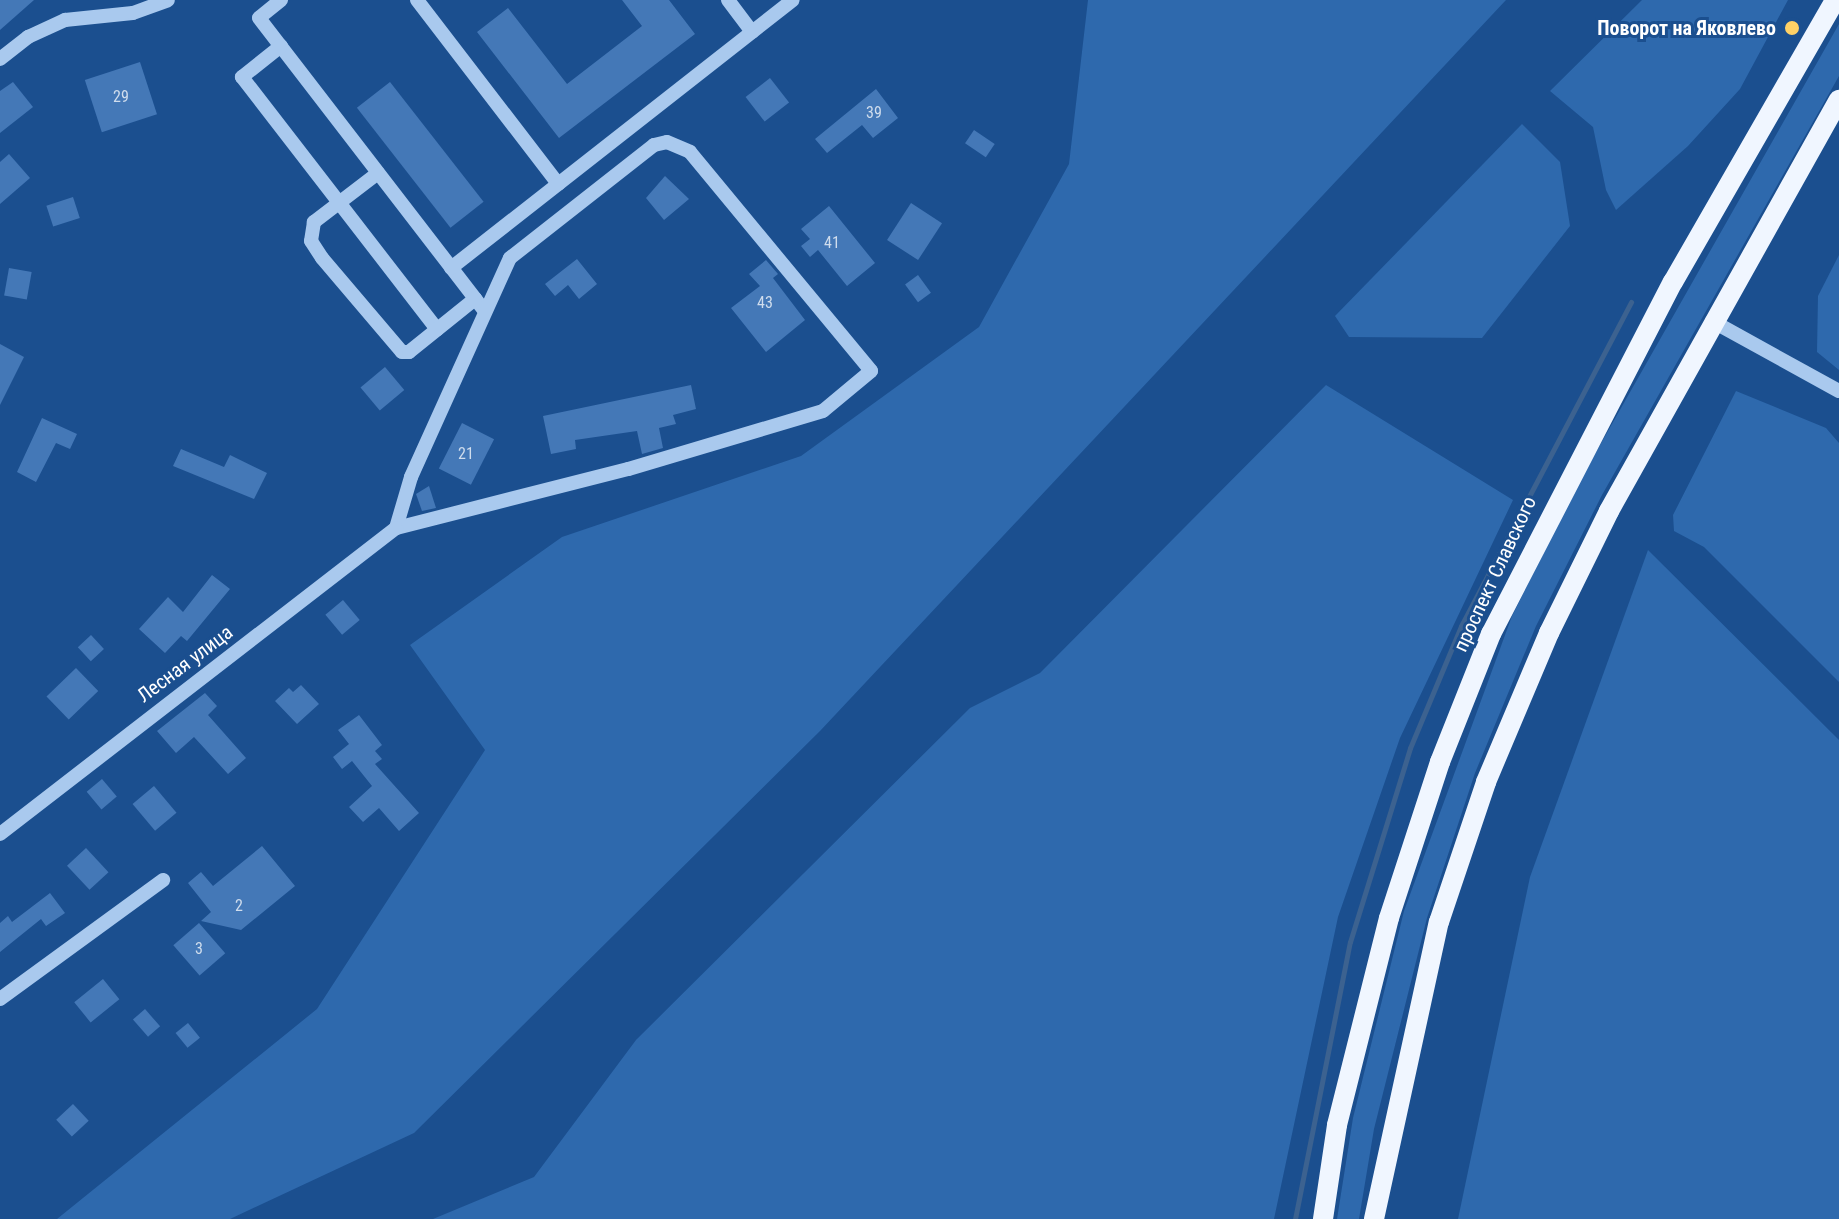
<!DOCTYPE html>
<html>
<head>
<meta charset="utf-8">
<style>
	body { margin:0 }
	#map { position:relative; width:1839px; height:1219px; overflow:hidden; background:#1b4f8f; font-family:"Roboto Condensed",sans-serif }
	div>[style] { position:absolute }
	.green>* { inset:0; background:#2e69ad }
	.stream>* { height:5px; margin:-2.5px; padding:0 2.5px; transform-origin:2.5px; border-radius:2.5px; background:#3c6290 }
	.building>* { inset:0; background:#4478b7; transform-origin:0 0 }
	.minor>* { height:14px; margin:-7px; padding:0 7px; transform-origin:7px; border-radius:7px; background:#a9c9ee }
	.major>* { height:20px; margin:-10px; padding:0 10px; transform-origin:10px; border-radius:10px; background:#f0f6ff }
	.dots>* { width:22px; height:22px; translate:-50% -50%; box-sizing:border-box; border:4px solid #1b4f8f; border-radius:50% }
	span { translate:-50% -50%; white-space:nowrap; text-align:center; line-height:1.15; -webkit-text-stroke:6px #1b4f8f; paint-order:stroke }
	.number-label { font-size:16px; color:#d0dded }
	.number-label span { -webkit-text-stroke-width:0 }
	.poi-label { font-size:20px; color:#fff; font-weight:700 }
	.right { translate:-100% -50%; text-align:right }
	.street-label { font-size:20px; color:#fff }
</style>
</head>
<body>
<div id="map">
	<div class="green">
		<div style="clip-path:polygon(1088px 0,1506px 0,820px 731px,414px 1133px,230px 1219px,57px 1219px,317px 1009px,485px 750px,410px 645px,562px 537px,801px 456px,979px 327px,1069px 164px)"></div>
		<div style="clip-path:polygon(1642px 0,1788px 0,1740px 89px,1688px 146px,1616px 210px,1606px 190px,1593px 127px,1550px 91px)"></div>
		<div style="clip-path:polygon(1839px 24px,1839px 76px,1602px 495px,1536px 626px,1475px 773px,1427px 918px,1374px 1129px,1359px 1219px,1337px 1219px,1353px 1118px,1404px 911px,1512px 616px,1579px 482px)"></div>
		<div style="clip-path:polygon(1522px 124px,1560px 162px,1570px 226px,1482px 338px,1349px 337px,1335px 316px)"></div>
		<div style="clip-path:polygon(1839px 255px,1839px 370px,1817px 352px,1818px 296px)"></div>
		<div style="clip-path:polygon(1326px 385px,1513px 500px,1400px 738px,1338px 917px,1274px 1219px,433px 1219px,534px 1177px,636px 1040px,970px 708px,1040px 673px)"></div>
		<div style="clip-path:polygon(1736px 391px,1826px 428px,1839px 443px,1839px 682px,1704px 547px,1674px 531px,1673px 515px)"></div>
		<div style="clip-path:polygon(1648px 550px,1839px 740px,1839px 1219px,1458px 1219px,1530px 877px)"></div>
	</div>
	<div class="stream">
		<div style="left:1295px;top:1219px;width:282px;rotate:-78.8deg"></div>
		<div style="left:1350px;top:942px;width:203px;rotate:-72.8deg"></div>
		<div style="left:1410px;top:748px;width:132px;rotate:-67.3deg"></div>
		<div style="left:1461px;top:626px;width:366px;rotate:-62.3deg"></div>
	</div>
	<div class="building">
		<div style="clip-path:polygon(0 0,34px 0,0 30px)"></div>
		<div style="clip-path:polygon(622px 0,669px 0,695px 34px,559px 138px,477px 32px,508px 8px,567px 84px,642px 26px)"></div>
		<div style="left:140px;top:62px;width:55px;height:58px;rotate:72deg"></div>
		<div style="left:770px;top:78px;width:31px;height:31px;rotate:52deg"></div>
		<div style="clip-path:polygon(13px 82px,33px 107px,0 133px,0 91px)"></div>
		<div style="left:390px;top:82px;width:152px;height:42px;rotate:52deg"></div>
		<div style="clip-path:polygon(876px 89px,898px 118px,873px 138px,862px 125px,827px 153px,815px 139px)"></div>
		<div style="left:974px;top:130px;width:25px;height:16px;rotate:34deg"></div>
		<div style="clip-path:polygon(9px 154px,30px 178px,0 204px,0 162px)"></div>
		<div style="clip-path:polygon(665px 176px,689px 199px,664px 220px,646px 198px)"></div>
		<div style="left:73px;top:197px;width:22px;height:28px;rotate:72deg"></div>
		<div style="left:911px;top:203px;width:37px;height:44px;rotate:33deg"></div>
		<div style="clip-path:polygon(829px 206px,875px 263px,847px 286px,818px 250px,810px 257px,801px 246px,810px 239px,801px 229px)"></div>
		<div style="clip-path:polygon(577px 259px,597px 284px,579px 299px,568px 285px,555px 296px,545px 284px)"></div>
		<div style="clip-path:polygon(766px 260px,778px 274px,773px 278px,805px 320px,766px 352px,731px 308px,760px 286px,749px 274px)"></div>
		<div style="left:9px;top:268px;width:23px;height:28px;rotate:10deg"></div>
		<div style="left:918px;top:275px;width:22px;height:16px;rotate:54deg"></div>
		<div style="clip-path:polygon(0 344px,24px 357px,0 405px)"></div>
		<div style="left:385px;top:367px;width:30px;height:32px;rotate:50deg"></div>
		<div style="clip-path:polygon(691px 385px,696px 409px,673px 415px,676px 424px,659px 428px,663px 448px,642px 454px,637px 431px,575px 440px,576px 449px,551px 454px,543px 416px)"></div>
		<div style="clip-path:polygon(42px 418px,77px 434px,70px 449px,56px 443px,36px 482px,17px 472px)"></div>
		<div style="left:462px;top:423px;width:36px;height:51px;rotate:27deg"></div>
		<div style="clip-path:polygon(181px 449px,224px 467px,230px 455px,267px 473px,254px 499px,173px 466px)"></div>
		<div style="clip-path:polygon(429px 486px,436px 508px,422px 511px,416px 494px)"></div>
		<div style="clip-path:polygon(212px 575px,230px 589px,187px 641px,181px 636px,165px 653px,139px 629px,168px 597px,183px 612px)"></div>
		<div style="left:343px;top:600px;width:26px;height:23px;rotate:50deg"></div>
		<div style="left:91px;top:635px;width:19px;height:18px;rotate:47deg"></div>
		<div style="left:76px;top:668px;width:32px;height:41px;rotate:46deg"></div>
		<div style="clip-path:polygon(301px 685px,319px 704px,297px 724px,275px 701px,289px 688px,293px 692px)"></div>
		<div style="clip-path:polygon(205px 693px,217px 706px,208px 715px,246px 758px,228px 774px,194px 737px,176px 753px,157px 731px)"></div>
		<div style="clip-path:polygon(359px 715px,382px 745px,375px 751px,382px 759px,375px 764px,419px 813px,399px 831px,379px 808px,363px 822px,349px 807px,372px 786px,352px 761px,342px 769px,333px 757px,349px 744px,338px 730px)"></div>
		<div style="left:102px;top:779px;width:23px;height:20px;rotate:50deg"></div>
		<div style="left:154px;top:786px;width:35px;height:28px;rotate:50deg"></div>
		<div style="clip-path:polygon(262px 846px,295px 886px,241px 930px,201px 921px,211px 912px,188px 883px,201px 872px,213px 886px)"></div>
		<div style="left:86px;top:848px;width:33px;height:26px;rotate:47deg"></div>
		<div style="clip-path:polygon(50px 893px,65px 913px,46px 926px,41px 919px,0 952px,0 923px,8px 916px,12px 922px)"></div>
		<div style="left:199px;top:923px;width:40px;height:34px;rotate:49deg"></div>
		<div style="left:103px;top:979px;width:26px;height:37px;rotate:51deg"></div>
		<div style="left:145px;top:1009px;width:23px;height:16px;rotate:49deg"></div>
		<div style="left:188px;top:1023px;width:19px;height:16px;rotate:51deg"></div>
		<div style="left:73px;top:1104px;width:23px;height:23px;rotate:47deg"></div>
	</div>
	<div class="minor">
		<div style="left:281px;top:0;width:28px;rotate:141deg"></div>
		<div style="left:259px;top:18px;width:367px;rotate:52.4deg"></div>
		<div style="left:417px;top:0;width:232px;rotate:52.5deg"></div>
		<div style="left:728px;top:0;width:40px;rotate:53deg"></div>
		<div style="left:281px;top:46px;width:50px;rotate:141.5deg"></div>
		<div style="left:242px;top:77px;width:319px;rotate:52.3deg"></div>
		<div style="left:0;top:59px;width:36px;rotate:-38deg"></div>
		<div style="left:28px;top:37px;width:41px;rotate:-24.7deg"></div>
		<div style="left:65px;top:20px;width:68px;rotate:-5.9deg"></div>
		<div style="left:133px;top:13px;width:37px;rotate:-20deg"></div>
		<div style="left:667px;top:142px;width:25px;rotate:23deg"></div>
		<div style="left:690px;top:152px;width:284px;rotate:50.4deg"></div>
		<div style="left:871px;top:371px;width:62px;rotate:140.2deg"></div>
		<div style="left:823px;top:411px;width:203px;rotate:163.4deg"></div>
		<div style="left:628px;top:469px;width:239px;rotate:165.7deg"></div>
		<div style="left:396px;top:528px;width:53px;rotate:-73.6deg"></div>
		<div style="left:411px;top:477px;width:240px;rotate:-65.7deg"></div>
		<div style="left:510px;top:258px;width:183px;rotate:-38.1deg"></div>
		<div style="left:654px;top:145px;width:13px;rotate:-13deg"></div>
		<div style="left:378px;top:173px;width:81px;rotate:142.6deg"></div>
		<div style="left:314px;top:222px;width:19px;rotate:99deg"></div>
		<div style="left:311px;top:241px;width:20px;rotate:57deg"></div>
		<div style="left:322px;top:258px;width:123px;rotate:49.6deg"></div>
		<div style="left:402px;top:352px;width:7px"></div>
		<div style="left:409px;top:352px;width:85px;rotate:-38.8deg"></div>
		<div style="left:451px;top:268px;width:434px;rotate:-38.1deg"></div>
		<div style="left:1712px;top:321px;width:145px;rotate:28.9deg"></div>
		<div style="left:0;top:834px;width:500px;rotate:-37.69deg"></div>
		<div style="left:0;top:999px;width:202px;rotate:-36.1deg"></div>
	</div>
	<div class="major">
		<div style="left:1323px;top:1219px;width:95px;rotate:-81.5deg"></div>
		<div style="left:1337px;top:1125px;width:213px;rotate:-75.9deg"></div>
		<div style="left:1389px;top:918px;width:164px;rotate:-71.9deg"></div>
		<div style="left:1440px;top:762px;width:138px;rotate:-68.3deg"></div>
		<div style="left:1491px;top:634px;width:396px;rotate:-62.7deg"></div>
		<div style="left:1673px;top:282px;width:325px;rotate:-60.1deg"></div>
		<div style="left:1374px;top:1219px;width:304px;rotate:-77.7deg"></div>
		<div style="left:1439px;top:922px;width:148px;rotate:-71.4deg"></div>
		<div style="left:1486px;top:782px;width:162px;rotate:-67.1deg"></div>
		<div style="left:1549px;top:633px;width:136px;rotate:-63.8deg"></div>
		<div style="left:1609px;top:511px;width:471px;rotate:-60.8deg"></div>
	</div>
	<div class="dots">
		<div style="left:1792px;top:28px;background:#ffd166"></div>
	</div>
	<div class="number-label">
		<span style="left:121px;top:97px">29</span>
		<span style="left:874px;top:113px">39</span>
		<span style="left:832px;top:243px">41</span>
		<span style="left:765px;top:303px">43</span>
		<span style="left:466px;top:454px">21</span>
		<span style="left:239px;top:906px">2</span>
		<span style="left:199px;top:949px">3</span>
	</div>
	<div class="poi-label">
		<span class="right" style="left:1776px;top:28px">Поворот на Яковлево</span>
	</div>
	<div class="street-label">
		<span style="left:1495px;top:574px;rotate:-65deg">проспект Славского</span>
		<span style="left:185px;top:664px;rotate:-37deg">Лесная улица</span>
	</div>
</div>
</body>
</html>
